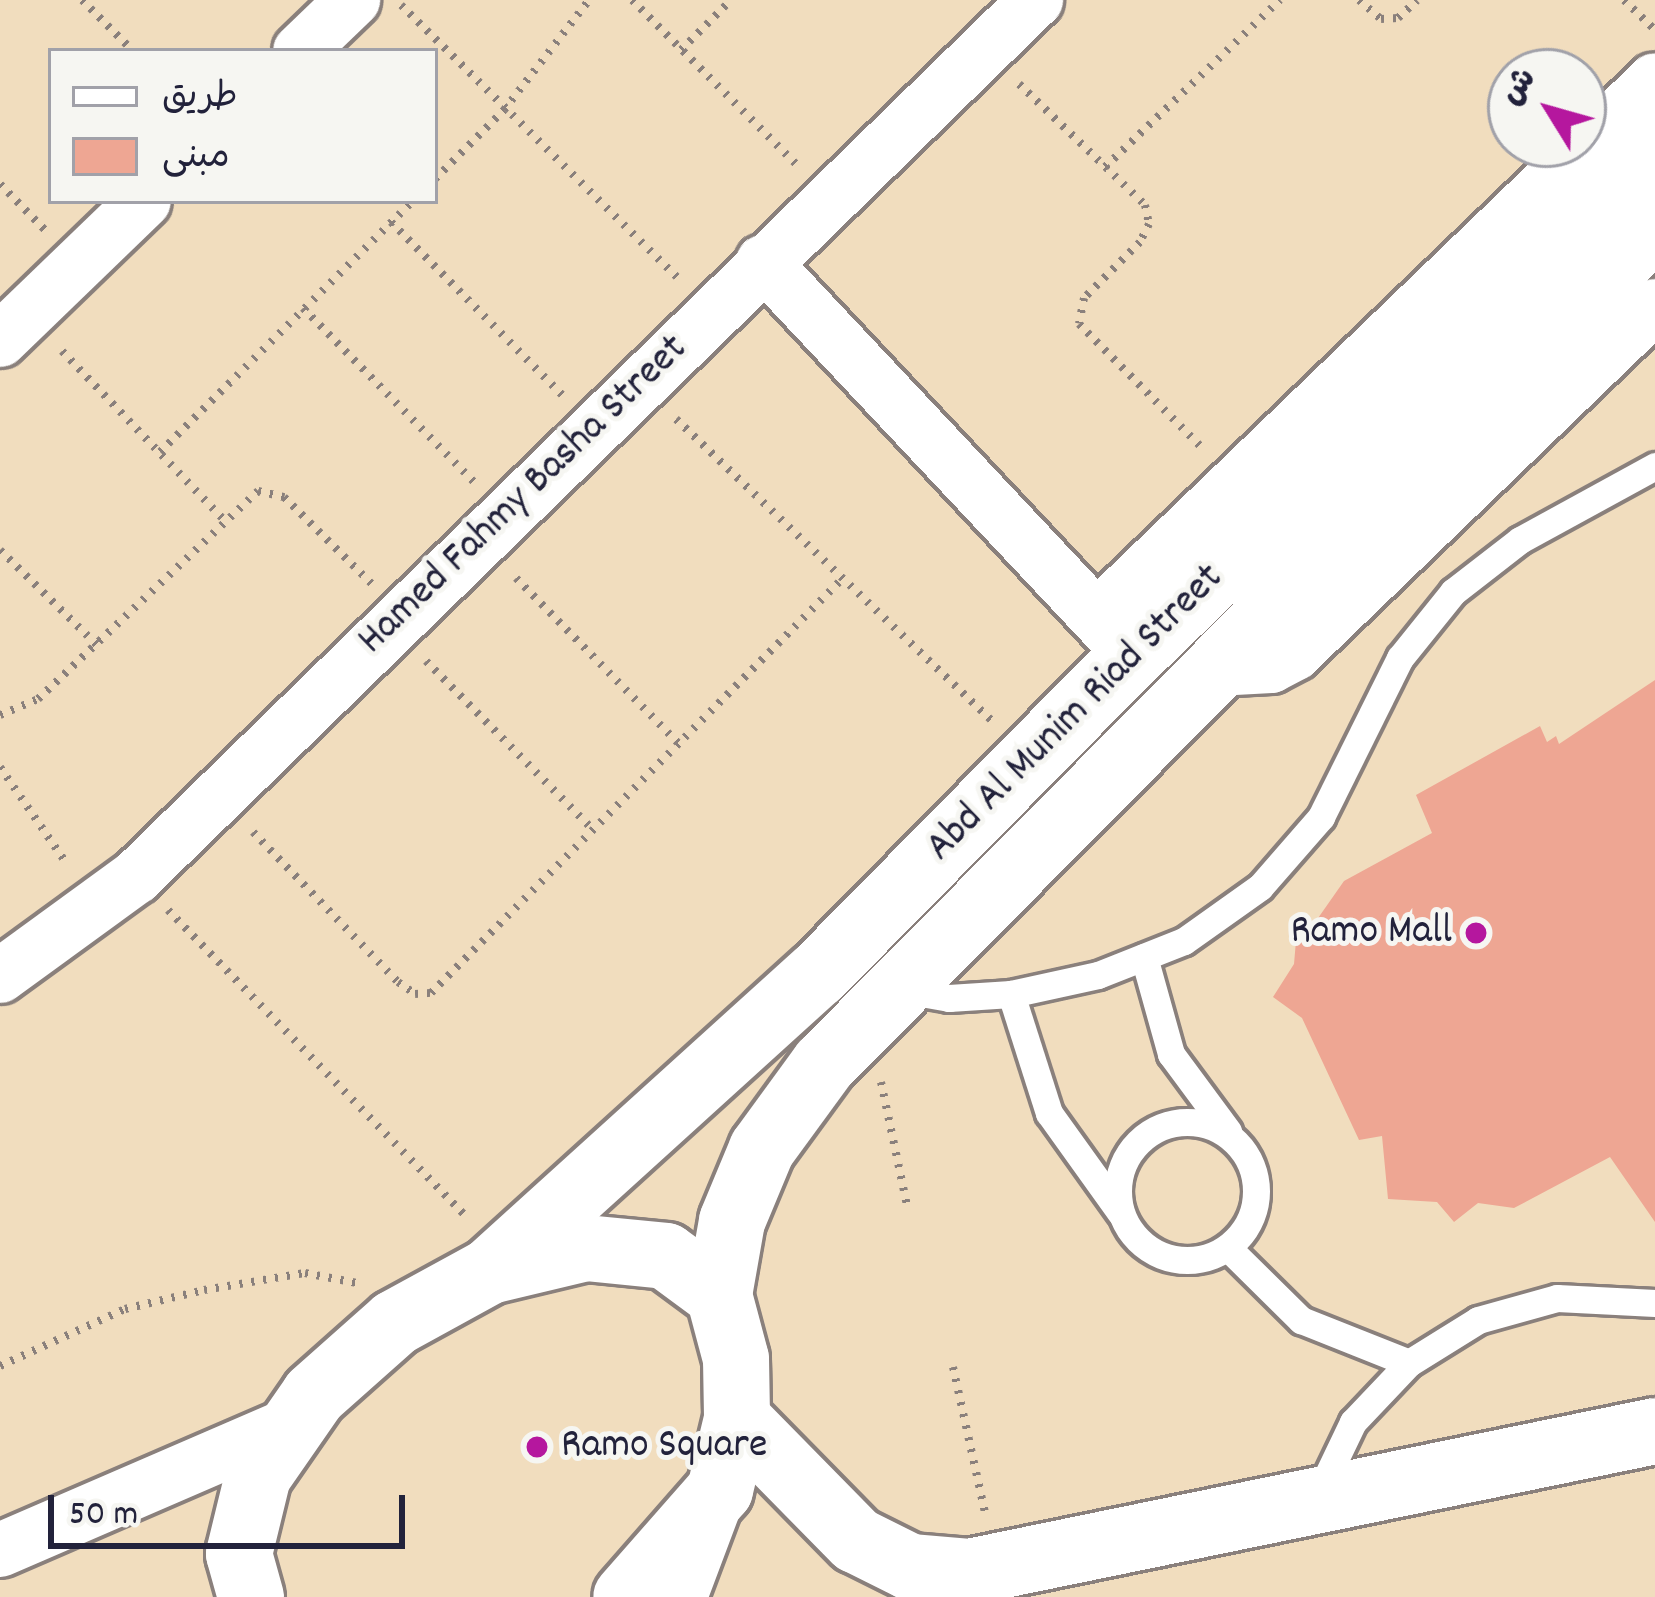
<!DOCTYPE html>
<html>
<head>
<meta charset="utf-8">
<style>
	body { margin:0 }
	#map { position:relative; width:1655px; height:1597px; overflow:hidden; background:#f1ddbe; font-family:Dekko,"Playpen Sans Arabic",sans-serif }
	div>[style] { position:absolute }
	.building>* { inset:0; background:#eea693 }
	.path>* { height:8px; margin-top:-4px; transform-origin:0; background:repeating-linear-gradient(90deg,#8a807c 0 3px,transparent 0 12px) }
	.roads { filter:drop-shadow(3px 0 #8a807c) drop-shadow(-3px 0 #8a807c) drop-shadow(0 3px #8a807c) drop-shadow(0 -3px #8a807c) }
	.service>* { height:27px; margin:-13.5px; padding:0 13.5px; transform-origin:13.5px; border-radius:13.5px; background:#fff }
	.service>.ring { margin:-13.5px; padding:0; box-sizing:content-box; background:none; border:27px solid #fff; border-radius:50% }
	.minor>* { height:54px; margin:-27px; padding:0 27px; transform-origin:27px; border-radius:27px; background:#fff }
	.tertiary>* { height:66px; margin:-33px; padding:0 33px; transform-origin:33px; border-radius:33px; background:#fff }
	.dots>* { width:33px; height:33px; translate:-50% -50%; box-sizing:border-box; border:6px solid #f6f6f2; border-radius:50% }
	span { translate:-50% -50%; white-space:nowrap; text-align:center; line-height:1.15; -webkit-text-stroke:10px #f6f6f2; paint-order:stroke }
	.street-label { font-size:42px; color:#22223b }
	.poi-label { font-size:42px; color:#22223b }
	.right { translate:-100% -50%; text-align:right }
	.left { translate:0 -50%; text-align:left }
	.legend { position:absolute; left:48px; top:48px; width:390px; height:156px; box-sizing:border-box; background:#f6f6f2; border:3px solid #a1a1a9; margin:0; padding:15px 21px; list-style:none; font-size:36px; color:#22223b }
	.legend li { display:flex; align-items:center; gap:24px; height:60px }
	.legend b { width:60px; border:3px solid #a1a1a9 }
	.north { position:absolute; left:1487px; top:48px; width:120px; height:120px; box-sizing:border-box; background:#f6f6f2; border:3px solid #a1a1a9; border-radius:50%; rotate:307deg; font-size:33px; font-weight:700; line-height:48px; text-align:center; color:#22223b }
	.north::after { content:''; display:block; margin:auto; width:42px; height:54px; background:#b5179e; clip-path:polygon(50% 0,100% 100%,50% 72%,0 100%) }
	.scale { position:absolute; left:48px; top:1495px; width:357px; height:54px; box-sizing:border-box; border:6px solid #22223b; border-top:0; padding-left:15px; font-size:36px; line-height:42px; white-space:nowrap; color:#22223b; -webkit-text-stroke:9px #f6f6f2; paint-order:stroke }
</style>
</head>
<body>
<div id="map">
	<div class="building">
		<div style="clip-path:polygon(1655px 680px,1655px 1222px,1610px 1157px,1514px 1208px,1478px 1203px,1454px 1222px,1437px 1202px,1388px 1199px,1382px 1136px,1359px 1140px,1302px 1018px,1273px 997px,1294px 964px,1297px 929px,1316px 921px,1344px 881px,1432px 833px,1416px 795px,1540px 726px,1547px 742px,1556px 736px,1559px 744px)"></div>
	</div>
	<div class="path">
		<div style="left:82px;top:0;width:72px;rotate:45deg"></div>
		<div style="left:632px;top:0;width:236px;rotate:45deg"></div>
		<div style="left:1359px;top:0;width:29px;rotate:41deg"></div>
		<div style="left:1381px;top:19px;width:17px;rotate:-3deg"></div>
		<div style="left:1398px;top:18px;width:26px;rotate:-43deg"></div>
		<div style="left:1624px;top:0;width:42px;rotate:44deg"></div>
		<div style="left:401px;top:5px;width:393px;rotate:44.6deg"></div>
		<div style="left:681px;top:50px;width:71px;rotate:-45deg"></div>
		<div style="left:1019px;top:84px;width:175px;rotate:43.8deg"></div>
		<div style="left:1145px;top:205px;width:19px;rotate:78deg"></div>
		<div style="left:1149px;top:224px;width:20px;rotate:117deg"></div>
		<div style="left:1140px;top:242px;width:79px;rotate:135deg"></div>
		<div style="left:1084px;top:298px;width:26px;rotate:101deg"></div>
		<div style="left:1079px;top:324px;width:175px;rotate:45.2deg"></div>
		<div style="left:1105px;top:167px;width:242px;rotate:-43.7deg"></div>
		<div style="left:435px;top:179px;width:98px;rotate:-45deg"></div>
		<div style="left:504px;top:110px;width:139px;rotate:-52.3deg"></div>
		<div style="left:0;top:184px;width:64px;rotate:45.6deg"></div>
		<div style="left:391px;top:222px;width:245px;rotate:45.3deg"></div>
		<div style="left:303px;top:308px;width:245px;rotate:45.5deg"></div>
		<div style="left:62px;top:351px;width:238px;rotate:46.2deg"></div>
		<div style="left:676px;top:419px;width:436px;rotate:43.7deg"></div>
		<div style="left:160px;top:452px;width:356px;rotate:-44.8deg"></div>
		<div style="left:0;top:550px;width:136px;rotate:44.4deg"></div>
		<div style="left:516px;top:578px;width:233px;rotate:45.5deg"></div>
		<div style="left:426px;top:661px;width:238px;rotate:45.3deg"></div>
		<div style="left:0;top:715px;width:41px;rotate:-22.8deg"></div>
		<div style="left:38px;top:699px;width:303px;rotate:-43.4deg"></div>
		<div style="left:258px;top:491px;width:27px;rotate:13deg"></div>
		<div style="left:284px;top:497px;width:124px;rotate:44.7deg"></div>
		<div style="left:0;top:767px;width:118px;rotate:55.4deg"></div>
		<div style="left:253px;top:832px;width:209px;rotate:46deg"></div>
		<div style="left:398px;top:982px;width:21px;rotate:35deg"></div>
		<div style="left:415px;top:994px;width:16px;rotate:-4deg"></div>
		<div style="left:431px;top:993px;width:585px;rotate:-45.21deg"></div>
		<div style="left:168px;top:910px;width:429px;rotate:45.8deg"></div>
		<div style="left:881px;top:1082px;width:126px;rotate:78.1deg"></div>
		<div style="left:0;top:1366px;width:137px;rotate:-24.5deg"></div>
		<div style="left:125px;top:1309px;width:81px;rotate:-13.5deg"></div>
		<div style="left:204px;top:1290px;width:102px;rotate:-9.6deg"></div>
		<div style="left:305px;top:1273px;width:53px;rotate:10.9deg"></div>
		<div style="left:953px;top:1367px;width:148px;rotate:77.6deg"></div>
	</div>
	<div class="roads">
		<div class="service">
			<div style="left:1144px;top:957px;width:101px;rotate:74.4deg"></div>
			<div style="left:1171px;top:1054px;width:96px;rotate:53.5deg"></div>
			<div style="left:904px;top:990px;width:46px;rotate:10.1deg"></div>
			<div style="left:949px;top:998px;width:62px;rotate:-3.7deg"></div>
			<div style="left:1011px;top:994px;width:89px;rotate:-12.3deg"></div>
			<div style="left:1098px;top:975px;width:92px;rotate:-21.6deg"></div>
			<div style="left:1184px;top:941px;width:93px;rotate:-35.4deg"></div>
			<div style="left:1260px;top:887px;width:93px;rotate:-48.9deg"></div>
			<div style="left:1321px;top:817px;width:178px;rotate:-63.6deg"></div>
			<div style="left:1400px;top:658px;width:85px;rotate:-51.2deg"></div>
			<div style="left:1453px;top:592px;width:85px;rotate:-37.8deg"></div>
			<div style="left:1520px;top:540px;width:154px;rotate:-28.7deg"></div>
			<div style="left:1011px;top:994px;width:125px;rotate:72.3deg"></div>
			<div style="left:1049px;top:1113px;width:122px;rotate:54.4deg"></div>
			<div class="ring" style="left:1118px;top:1122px;width:111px;height:111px"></div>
			<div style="left:1228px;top:1248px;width:103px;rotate:44.6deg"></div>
			<div style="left:1301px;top:1320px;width:116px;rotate:21.7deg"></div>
			<div style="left:1319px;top:1493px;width:79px;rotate:-64.4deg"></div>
			<div style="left:1353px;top:1422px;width:81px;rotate:-46.5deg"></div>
			<div style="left:1409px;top:1363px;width:81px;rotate:-31.9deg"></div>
			<div style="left:1478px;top:1320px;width:82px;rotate:-15.6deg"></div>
			<div style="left:1557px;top:1298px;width:98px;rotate:2.9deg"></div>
		</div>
		<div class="minor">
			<div style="left:300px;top:51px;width:74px;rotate:-43.9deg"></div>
			<div style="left:763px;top:262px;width:521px;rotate:46.79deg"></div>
			<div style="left:0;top:340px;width:200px;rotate:-44deg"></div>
			<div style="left:1097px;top:617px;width:774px;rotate:-43.9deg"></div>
			<div style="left:1216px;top:669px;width:55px;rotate:-3.1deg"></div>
			<div style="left:1271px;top:666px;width:27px;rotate:-28deg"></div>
			<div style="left:1295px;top:653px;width:500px;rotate:-43.95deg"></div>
			<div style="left:0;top:976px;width:168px;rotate:-36.1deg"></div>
			<div style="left:136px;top:877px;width:1257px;rotate:-44.26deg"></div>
			<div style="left:0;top:1550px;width:320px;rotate:-23.4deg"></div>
			<div style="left:680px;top:1597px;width:94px;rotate:-69.4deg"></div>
		</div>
		<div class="tertiary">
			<div style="left:490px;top:1271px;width:442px;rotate:-42.2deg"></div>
			<div style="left:818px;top:974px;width:448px;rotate:-45.4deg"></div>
			<div style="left:1133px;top:655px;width:727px;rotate:-44.11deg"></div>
			<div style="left:719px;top:1295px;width:75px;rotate:-80deg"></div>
			<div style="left:732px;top:1221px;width:78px;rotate:-67.4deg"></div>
			<div style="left:762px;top:1149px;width:105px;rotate:-53.9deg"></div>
			<div style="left:824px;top:1064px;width:1180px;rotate:-45.24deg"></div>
			<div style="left:737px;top:1419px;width:170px;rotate:45.5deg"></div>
			<div style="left:856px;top:1540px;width:60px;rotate:26.6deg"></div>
			<div style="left:910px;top:1567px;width:59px;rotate:4.8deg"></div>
			<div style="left:969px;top:1572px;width:700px;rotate:-11.61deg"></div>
			<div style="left:251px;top:1597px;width:45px;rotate:-105.6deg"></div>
			<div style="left:239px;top:1554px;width:80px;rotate:-76.3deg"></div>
			<div style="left:258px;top:1476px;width:98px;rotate:-55.3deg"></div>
			<div style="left:314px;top:1395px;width:108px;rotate:-41.6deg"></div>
			<div style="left:395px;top:1323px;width:108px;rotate:-28.7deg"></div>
			<div style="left:490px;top:1271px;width:99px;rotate:-13.5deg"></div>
			<div style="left:586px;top:1248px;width:80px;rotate:5.7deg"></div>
			<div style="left:666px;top:1256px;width:66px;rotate:36.3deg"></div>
			<div style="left:719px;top:1295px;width:66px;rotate:75.1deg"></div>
			<div style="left:736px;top:1359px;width:60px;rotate:89deg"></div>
			<div style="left:737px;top:1419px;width:73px;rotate:103.5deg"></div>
			<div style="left:720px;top:1490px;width:142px;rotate:131.3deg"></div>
		</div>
	</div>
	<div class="dots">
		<div style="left:1476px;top:933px;background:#b5179e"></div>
		<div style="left:537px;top:1447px;background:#b5179e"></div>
	</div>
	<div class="street-label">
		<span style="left:524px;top:496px;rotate:-44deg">Hamed Fahmy Basha Street</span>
		<span style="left:1076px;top:714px;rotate:-45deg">Abd Al Munim Riad Street</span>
	</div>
	<div class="poi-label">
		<span class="right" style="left:1452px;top:933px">Ramo Mall</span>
		<span class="left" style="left:561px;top:1447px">Ramo Square</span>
	</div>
	<ul class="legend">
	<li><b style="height:15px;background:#fff"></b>طريق</li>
	<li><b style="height:33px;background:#eea693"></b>مبنى</li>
	</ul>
	<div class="north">ش</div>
	<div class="scale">50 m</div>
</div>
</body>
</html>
